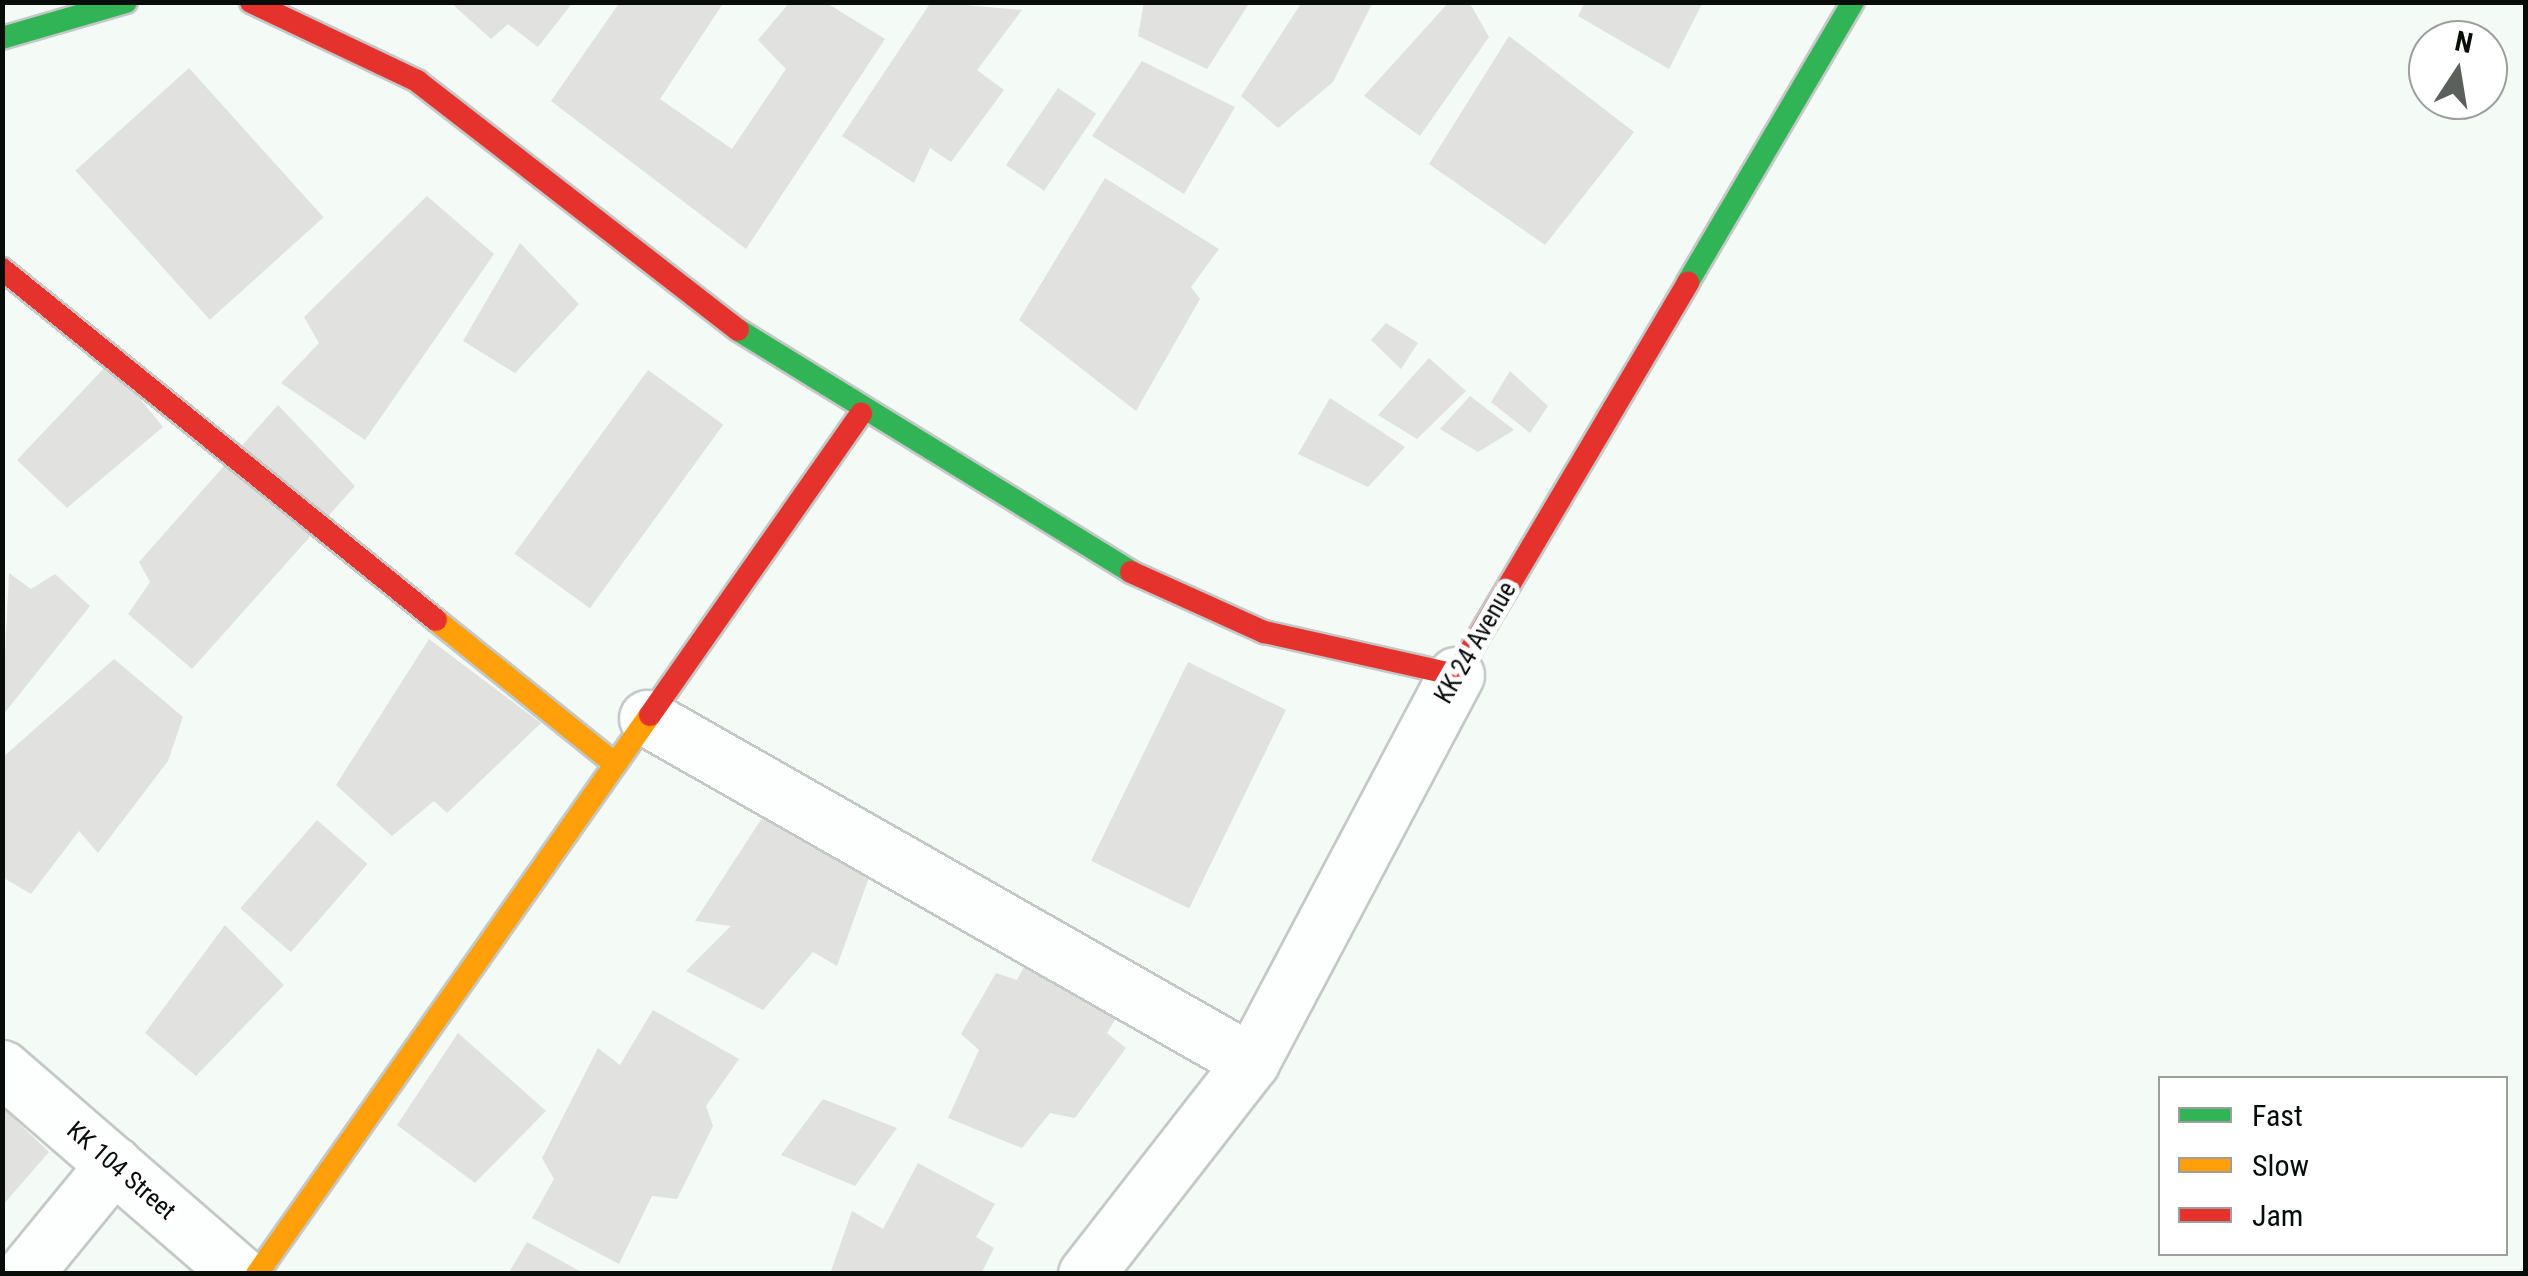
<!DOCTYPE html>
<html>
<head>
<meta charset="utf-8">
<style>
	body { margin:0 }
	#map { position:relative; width:2528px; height:1276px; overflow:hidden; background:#f4faf6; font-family:"Roboto Condensed",sans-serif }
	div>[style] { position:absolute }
	.building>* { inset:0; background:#e1e1df; transform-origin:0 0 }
	.roads { filter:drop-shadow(2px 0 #c4c8c6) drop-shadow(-2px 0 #c4c8c6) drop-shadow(0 2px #c4c8c6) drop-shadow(0 -2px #c4c8c6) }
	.street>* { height:55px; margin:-27.5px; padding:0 27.5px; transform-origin:27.5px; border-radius:27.5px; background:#fdfefe }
	.fast>* { height:22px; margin:-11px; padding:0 11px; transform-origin:11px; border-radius:11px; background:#30b455 }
	.slow>* { height:22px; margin:-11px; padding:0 11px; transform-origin:11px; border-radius:11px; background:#ff9f0a }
	.jam>* { height:22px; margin:-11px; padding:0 11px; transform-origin:11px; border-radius:11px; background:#e5322d }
	span { translate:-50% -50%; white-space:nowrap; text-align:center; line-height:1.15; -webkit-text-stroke:10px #fff; paint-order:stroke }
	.street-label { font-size:25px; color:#090d0a }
	.frame { position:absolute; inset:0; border:5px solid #090d0a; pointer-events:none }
	.legend { position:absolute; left:2158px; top:1076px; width:350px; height:180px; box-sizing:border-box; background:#fff; border:2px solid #9d9e9d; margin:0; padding:12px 18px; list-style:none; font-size:30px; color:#090d0a }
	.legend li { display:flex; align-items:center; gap:20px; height:50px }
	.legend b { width:50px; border:2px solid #9d9e9d }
	.north { position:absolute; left:2408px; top:20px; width:100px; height:100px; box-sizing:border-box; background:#fff; border:2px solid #9d9e9d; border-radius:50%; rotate:12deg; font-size:28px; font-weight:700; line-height:40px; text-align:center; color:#090d0a }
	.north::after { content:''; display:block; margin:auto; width:35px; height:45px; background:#5b605d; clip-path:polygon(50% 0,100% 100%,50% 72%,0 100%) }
</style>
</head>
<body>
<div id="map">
	<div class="building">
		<div style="clip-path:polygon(450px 2px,573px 2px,538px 47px,508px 24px,491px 39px)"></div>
		<div style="clip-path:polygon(620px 2px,724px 2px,660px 99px,732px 149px,786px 69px,758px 40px,790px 2px,825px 2px,885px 39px,746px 249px,551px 101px)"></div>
		<div style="clip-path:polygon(931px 2px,1022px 10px,977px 70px,1004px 90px,951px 162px,930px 148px,914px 183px,842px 136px)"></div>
		<div style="clip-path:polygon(1144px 2px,1250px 2px,1207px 69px,1138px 36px)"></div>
		<div style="clip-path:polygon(1302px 2px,1373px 2px,1333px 82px,1278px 128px,1241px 96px)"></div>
		<div style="clip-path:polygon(1449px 2px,1469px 2px,1489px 37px,1420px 136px,1364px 96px)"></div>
		<div style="clip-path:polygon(1585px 2px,1703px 2px,1669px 69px,1578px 16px)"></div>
		<div style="clip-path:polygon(1509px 36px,1634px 132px,1545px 245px,1429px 164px)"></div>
		<div style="clip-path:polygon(1142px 61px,1235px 107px,1184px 194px,1092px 136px)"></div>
		<div style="left:189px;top:68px;width:201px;height:153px;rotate:48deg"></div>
		<div style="left:1058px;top:88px;width:46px;height:93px;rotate:34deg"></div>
		<div style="clip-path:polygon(1105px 178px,1219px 249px,1191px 287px,1200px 299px,1136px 411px,1019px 320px)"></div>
		<div style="clip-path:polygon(427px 196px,494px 254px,365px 440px,281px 383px,319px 343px,304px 317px)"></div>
		<div style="clip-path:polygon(520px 243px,579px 304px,515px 373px,463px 341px)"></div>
		<div style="clip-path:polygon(1386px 323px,1418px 343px,1401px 369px,1371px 340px)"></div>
		<div style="clip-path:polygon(1429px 358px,1466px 391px,1417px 439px,1378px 415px)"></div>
		<div style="clip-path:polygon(110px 362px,163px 427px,67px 508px,17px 460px)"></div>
		<div style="left:648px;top:370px;width:93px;height:227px;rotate:36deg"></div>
		<div style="clip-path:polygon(1510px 371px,1548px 406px,1530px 433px,1491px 402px)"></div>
		<div style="clip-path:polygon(1470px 396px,1514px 430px,1478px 452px,1440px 429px)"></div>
		<div style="clip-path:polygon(1330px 398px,1405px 447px,1368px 487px,1298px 454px)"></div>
		<div style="clip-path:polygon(278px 405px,355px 486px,192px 669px,128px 614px,150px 582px,139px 562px)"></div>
		<div style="clip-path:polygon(9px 573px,31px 589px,55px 574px,90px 606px,2px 716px)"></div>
		<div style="clip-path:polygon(429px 639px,541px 723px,447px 813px,434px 801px,392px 836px,336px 785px)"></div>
		<div style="clip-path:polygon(114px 659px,183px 717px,168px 761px,98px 853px,79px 831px,31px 894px,2px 877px,2px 758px)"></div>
		<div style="left:1188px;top:662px;width:109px;height:221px;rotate:26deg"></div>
		<div style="clip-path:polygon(766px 812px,872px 869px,837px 966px,813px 952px,763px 1010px,686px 971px,731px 926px,695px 921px)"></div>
		<div style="left:317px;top:820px;width:67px;height:117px;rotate:41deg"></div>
		<div style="clip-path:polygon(225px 925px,284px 985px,196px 1076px,145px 1033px)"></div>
		<div style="clip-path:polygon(1038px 940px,1118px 1015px,1107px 1033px,1126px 1048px,1075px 1118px,1050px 1113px,1022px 1148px,948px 1118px,979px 1050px,961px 1034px,996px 973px,1017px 980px)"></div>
		<div style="clip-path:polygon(653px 1010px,739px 1059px,706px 1106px,713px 1126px,677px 1199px,652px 1196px,619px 1264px,532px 1218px,554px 1179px,542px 1158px,598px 1048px,620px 1065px)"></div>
		<div style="clip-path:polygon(458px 1033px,546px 1111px,475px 1183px,397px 1125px)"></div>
		<div style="clip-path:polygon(823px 1099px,897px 1128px,855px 1186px,781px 1155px)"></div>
		<div style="clip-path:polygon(2px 1107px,49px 1152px,2px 1206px)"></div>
		<div style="clip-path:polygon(918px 1163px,995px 1204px,976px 1237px,994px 1248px,981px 1274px,830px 1274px,852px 1211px,883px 1229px)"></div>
		<div style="clip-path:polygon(527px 1242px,585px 1274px,508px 1274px)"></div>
	</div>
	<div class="roads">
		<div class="street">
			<div style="left:647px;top:718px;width:695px;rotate:29.66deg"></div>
			<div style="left:2px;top:1068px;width:315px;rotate:40.9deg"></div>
			<div style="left:24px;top:1274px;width:142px;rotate:-50.7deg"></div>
			<div style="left:1086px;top:1274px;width:269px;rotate:-52.1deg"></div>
			<div style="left:1251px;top:1062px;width:438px;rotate:-62.1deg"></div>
		</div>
		<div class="fast">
			<div style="left:2px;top:38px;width:129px;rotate:-16.2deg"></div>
			<div style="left:1688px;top:282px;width:325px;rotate:-59.5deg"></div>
			<div style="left:738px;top:330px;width:462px;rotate:31.6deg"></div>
		</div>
		<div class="slow">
			<div style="left:436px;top:620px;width:230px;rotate:38.8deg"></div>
			<div style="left:257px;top:1274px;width:683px;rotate:-54.89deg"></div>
		</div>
		<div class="jam">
			<div style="left:251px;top:2px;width:184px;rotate:25.4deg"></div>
			<div style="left:417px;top:81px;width:406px;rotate:37.8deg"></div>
			<div style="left:2px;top:269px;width:558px;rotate:38.96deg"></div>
			<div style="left:1131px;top:572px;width:146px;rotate:24.3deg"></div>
			<div style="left:1264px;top:632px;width:197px;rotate:12.6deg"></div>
			<div style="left:1456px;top:675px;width:456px;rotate:-59.4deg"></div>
			<div style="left:650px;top:715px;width:368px;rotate:-55deg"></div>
		</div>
	</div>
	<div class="street-label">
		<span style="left:1476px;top:643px;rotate:-60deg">KK 24 Avenue</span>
		<span style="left:121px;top:1171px;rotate:41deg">KK 104 Street</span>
	</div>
	<div class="frame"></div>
	<ul class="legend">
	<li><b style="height:12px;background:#30b455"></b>Fast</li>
	<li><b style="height:12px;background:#ff9f0a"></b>Slow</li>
	<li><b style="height:12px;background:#e5322d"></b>Jam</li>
	</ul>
	<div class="north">N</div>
</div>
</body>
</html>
